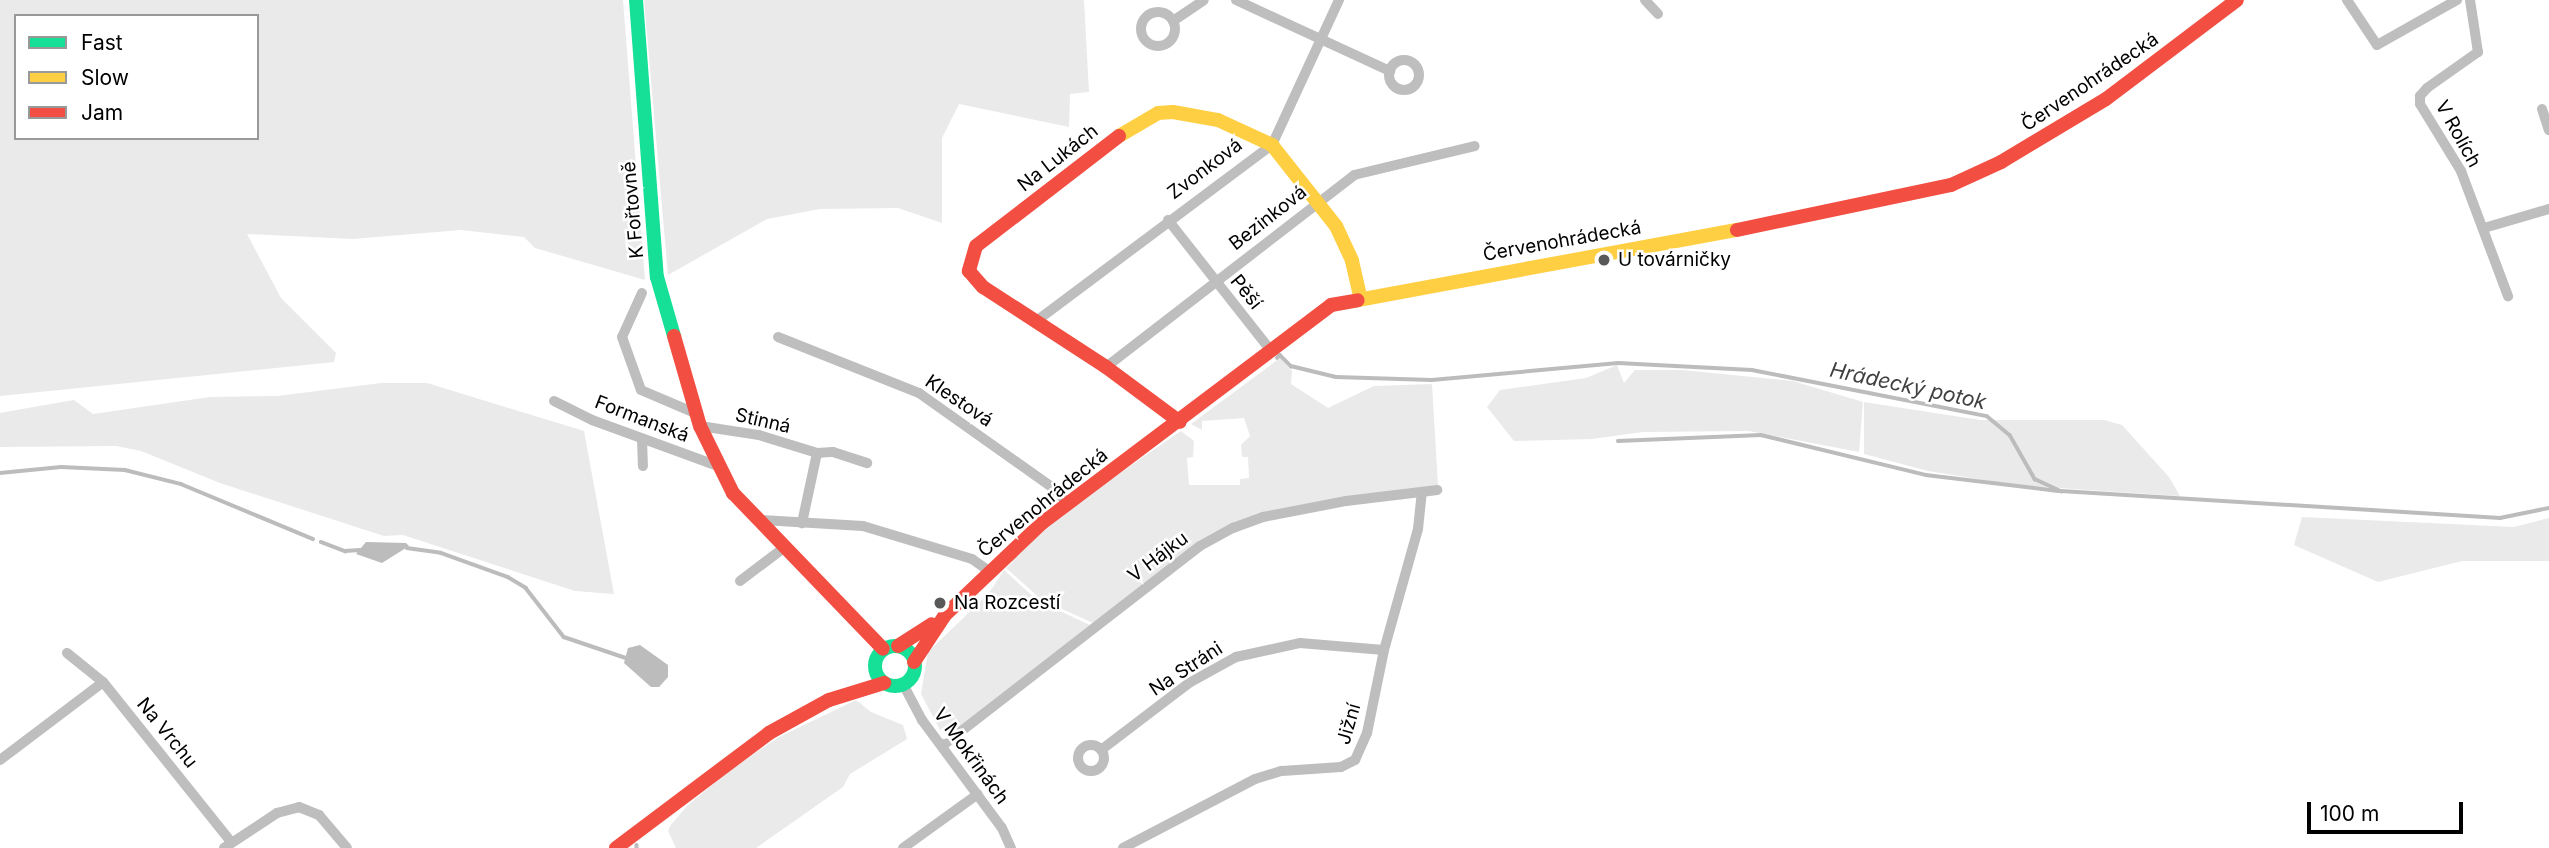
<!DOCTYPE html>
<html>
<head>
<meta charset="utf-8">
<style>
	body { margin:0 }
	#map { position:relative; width:2549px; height:848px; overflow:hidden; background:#fff; font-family:Inter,sans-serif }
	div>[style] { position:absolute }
	.green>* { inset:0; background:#eaeaea }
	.water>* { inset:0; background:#bcbcbc }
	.stream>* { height:3.5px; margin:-1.75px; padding:0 1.75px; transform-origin:1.75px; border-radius:1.75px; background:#bcbcbc }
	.street>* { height:10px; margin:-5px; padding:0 5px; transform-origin:5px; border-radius:5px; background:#bebebe }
	.street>.ring { margin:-5px; padding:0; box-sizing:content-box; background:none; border:10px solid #bebebe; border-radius:50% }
	.fast>* { height:14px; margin:-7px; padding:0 7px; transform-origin:7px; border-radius:7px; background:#16e098 }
	.fast>.ring { margin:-7px; padding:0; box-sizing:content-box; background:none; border:14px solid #16e098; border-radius:50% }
	.slow>* { height:14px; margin:-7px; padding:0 7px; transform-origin:7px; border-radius:7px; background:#ffcf43 }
	.jam>* { height:14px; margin:-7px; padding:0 7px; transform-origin:7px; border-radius:7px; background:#f24e42 }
	.dots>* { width:19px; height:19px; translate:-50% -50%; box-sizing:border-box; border:4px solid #fff; border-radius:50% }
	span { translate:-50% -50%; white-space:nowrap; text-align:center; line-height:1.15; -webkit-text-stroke:5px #fff; paint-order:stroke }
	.street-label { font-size:19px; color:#000 }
	.poi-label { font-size:19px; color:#000 }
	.left { translate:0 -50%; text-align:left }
	.water-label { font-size:21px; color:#414141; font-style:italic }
	.legend { position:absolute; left:14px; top:14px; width:245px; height:126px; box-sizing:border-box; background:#fff; border:2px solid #999; margin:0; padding:9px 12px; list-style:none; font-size:21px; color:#000 }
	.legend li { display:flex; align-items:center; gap:14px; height:35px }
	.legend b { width:35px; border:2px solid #999 }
	.scale { position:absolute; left:2307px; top:802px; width:156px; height:32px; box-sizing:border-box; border:4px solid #000; border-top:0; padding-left:9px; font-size:21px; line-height:24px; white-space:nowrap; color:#000; -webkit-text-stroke:5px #fff; paint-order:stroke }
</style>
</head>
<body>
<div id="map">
	<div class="green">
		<div style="clip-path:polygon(evenodd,0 0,623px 0,645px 280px,535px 248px,524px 237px,461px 230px,353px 239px,247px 234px,281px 298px,336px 353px,334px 362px,0 396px,0 0,16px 16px,257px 16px,257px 138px,16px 138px,16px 16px)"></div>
		<div style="clip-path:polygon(644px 0,1084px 0,1089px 92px,1070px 94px,1069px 127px,959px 104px,942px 138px,942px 223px,898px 208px,820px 209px,767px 219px,668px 275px)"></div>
		<div style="clip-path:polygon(1280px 358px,1292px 371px,1291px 384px,1328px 408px,1374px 386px,1432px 384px,1438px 485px,1300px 505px,1189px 549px,1093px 623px,1042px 600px,1006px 568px,1013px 562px,1010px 559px,1066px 510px,1181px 431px,1194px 441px,1193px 457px,1187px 458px,1189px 485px,1240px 485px,1240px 479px,1249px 478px,1248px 457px,1242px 457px,1241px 445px,1250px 436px,1244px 418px,1202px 421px,1202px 430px,1191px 424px)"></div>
		<div style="clip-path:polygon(1617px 365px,1624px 383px,1635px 370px,1682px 370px,1793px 381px,1863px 402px,1859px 452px,1749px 431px,1643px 432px,1592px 439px,1514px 441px,1487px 407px,1500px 390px,1586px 378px)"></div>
		<div style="clip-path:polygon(381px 383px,427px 383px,584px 431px,614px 594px,575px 591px,403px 535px,384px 536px,220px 483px,141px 451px,116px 446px,0 447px,0 413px,22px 409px,74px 400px,93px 414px,210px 397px,277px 396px)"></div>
		<div style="clip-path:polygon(1864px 402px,1980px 420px,2104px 420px,2122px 425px,2169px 477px,2180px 496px,2015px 485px,1928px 471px,1864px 454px)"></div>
		<div style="clip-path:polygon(2302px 517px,2514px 527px,2549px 518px,2549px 561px,2462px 561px,2378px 582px,2294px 545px)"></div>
		<div style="clip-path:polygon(1004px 570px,1038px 601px,1090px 625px,953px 731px,940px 730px,921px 694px,928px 652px,989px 593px)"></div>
		<div style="clip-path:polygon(856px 700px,871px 712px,903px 725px,907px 739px,850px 774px,843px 787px,756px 848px,676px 848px,668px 831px,670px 826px,687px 806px,733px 768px,779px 737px)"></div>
	</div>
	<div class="water">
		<div style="clip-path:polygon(366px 542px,406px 543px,409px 546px,382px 563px,356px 554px)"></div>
		<div style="clip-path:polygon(640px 645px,668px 665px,668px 677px,659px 687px,651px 687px,624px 663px,628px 648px)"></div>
	</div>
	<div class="stream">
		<div style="left:1277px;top:358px;width:4px;rotate:-45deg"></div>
		<div style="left:1280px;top:355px;width:16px;rotate:45deg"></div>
		<div style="left:1291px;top:366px;width:46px;rotate:13.7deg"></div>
		<div style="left:1336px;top:377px;width:96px;rotate:1.8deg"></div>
		<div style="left:1432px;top:380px;width:187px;rotate:-5.2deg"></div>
		<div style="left:1618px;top:363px;width:134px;rotate:3deg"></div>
		<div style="left:1752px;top:370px;width:239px;rotate:11.1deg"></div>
		<div style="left:1987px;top:416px;width:30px;rotate:40deg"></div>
		<div style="left:2010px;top:435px;width:51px;rotate:60.4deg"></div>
		<div style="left:2035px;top:479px;width:29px;rotate:25deg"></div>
		<div style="left:2061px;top:491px;width:440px;rotate:3.5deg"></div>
		<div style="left:2500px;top:518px;width:50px;rotate:-11.5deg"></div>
		<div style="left:1618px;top:441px;width:143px;rotate:-2.4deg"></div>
		<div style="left:1761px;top:435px;width:170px;rotate:13.6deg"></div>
		<div style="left:1926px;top:475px;width:133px;rotate:6.9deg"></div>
		<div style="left:0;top:473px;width:61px;rotate:-5.6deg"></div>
		<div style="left:61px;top:467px;width:64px;rotate:2.7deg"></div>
		<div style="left:125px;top:470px;width:58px;rotate:14deg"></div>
		<div style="left:181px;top:484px;width:143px;rotate:22.6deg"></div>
		<div style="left:321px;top:542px;width:26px;rotate:21deg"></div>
		<div style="left:345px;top:551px;width:15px;rotate:-4deg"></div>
		<div style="left:407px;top:548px;width:34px;rotate:8deg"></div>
		<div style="left:441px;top:553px;width:71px;rotate:19.7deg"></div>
		<div style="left:508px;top:577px;width:21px;rotate:31deg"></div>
		<div style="left:526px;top:588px;width:62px;rotate:52.2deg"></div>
		<div style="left:564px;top:637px;width:65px;rotate:18.7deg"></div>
		<div style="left:637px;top:845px;width:3px;rotate:90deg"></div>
	</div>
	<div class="street">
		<div style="left:1236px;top:0;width:170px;rotate:24.8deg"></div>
		<div style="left:1645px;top:0;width:19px;rotate:47deg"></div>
		<div style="left:2347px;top:0;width:54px;rotate:56.3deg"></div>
		<div style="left:2377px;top:45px;width:92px;rotate:-29.4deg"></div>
		<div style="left:2470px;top:0;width:53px;rotate:81.3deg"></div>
		<div style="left:2478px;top:52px;width:62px;rotate:144.8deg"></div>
		<div style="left:2427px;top:88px;width:11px;rotate:131deg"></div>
		<div style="left:2420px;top:96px;width:8px;rotate:90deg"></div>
		<div style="left:2420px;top:104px;width:79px;rotate:58.5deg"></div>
		<div style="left:2461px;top:171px;width:134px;rotate:69.4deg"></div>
		<div class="ring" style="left:1141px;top:12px;width:24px;height:24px"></div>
		<div style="left:1173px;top:21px;width:37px;rotate:-34deg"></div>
		<div class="ring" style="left:1389px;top:60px;width:20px;height:20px"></div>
		<div style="left:2542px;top:109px;width:22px;rotate:72deg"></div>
		<div style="left:1168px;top:220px;width:168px;rotate:51.8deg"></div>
		<div style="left:2484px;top:228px;width:68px;rotate:-16.3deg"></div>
		<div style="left:642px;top:293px;width:48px;rotate:114.4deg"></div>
		<div style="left:622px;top:337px;width:56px;rotate:70.3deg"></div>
		<div style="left:641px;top:390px;width:59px;rotate:23.1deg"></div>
		<div style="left:1035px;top:322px;width:296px;rotate:-36.8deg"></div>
		<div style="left:1272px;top:145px;width:160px;rotate:-65.2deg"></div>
		<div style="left:778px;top:337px;width:152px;rotate:21.7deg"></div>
		<div style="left:919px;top:393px;width:168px;rotate:35.3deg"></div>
		<div style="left:1056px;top:490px;width:17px;rotate:50deg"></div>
		<div style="left:1106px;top:367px;width:314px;rotate:-37.7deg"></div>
		<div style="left:1354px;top:175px;width:124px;rotate:-13.5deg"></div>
		<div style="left:554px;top:401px;width:42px;rotate:26.6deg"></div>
		<div style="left:592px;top:420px;width:134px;rotate:20.1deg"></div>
		<div style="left:700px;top:426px;width:60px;rotate:8.7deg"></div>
		<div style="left:759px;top:435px;width:61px;rotate:17.2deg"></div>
		<div style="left:817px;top:453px;width:72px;rotate:102.1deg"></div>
		<div style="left:642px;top:439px;width:27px;rotate:88deg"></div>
		<div style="left:817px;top:453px;width:16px;rotate:-4deg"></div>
		<div style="left:833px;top:452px;width:36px;rotate:18deg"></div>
		<div style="left:760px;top:520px;width:103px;rotate:3.3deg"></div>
		<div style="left:863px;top:526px;width:114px;rotate:16.8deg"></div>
		<div style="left:972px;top:559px;width:21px;rotate:35deg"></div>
		<div style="left:740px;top:581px;width:56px;rotate:-37.1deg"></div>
		<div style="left:67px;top:653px;width:46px;rotate:38.9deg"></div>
		<div style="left:103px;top:682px;width:206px;rotate:51.3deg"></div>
		<div style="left:903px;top:684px;width:41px;rotate:62.2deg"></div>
		<div style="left:922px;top:720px;width:134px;rotate:53.5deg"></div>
		<div style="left:1002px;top:828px;width:22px;rotate:66deg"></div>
		<div class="ring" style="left:1078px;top:745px;width:16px;height:16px"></div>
		<div style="left:942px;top:746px;width:326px;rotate:-37.8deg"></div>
		<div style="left:1200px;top:546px;width:38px;rotate:-29deg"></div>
		<div style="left:1233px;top:528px;width:32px;rotate:-20deg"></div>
		<div style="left:1263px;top:517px;width:85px;rotate:-10.9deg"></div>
		<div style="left:1346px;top:501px;width:92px;rotate:-6.9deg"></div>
		<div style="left:1101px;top:750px;width:111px;rotate:-37.3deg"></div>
		<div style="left:1189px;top:683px;width:54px;rotate:-29deg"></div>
		<div style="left:1236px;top:657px;width:66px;rotate:-12.3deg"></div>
		<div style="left:1300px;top:643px;width:84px;rotate:4.8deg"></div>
		<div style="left:0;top:760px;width:129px;rotate:-37.1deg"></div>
		<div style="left:224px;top:848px;width:64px;rotate:-33.4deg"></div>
		<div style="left:277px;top:813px;width:23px;rotate:-15deg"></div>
		<div style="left:299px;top:807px;width:22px;rotate:22deg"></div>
		<div style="left:319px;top:815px;width:43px;rotate:49.7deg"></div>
		<div style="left:903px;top:848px;width:92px;rotate:-35.8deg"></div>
		<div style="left:1123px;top:848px;width:149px;rotate:-27.6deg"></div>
		<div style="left:1255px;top:779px;width:28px;rotate:-17deg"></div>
		<div style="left:1282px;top:771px;width:59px;rotate:-3.9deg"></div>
		<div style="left:1341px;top:767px;width:16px;rotate:-27deg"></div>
		<div style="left:1355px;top:760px;width:30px;rotate:-66deg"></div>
		<div style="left:1367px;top:733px;width:85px;rotate:-78.4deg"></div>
		<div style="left:1384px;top:650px;width:126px;rotate:-74.3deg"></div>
		<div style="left:1418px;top:529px;width:37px;rotate:-84deg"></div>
	</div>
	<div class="fast">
		<div style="left:636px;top:0;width:278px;rotate:85.7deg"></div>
		<div style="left:657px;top:277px;width:61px;rotate:73.9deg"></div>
		<div class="ring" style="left:875px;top:646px;width:26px;height:26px"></div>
	</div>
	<div class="slow">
		<div style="left:1119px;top:136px;width:45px;rotate:-30.5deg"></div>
		<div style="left:1158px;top:113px;width:15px;rotate:-4deg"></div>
		<div style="left:1173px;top:112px;width:46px;rotate:10.1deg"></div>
		<div style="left:1218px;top:120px;width:60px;rotate:24.8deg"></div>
		<div style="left:1272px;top:145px;width:103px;rotate:51.7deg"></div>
		<div style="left:1336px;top:226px;width:38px;rotate:65deg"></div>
		<div style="left:1352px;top:261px;width:37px;rotate:77deg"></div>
		<div style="left:1358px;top:300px;width:385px;rotate:-10.5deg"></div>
	</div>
	<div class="jam">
		<div style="left:1119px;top:136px;width:180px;rotate:142.4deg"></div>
		<div style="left:976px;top:246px;width:26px;rotate:106deg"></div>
		<div style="left:969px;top:271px;width:21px;rotate:49deg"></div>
		<div style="left:983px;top:287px;width:147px;rotate:33deg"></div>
		<div style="left:1106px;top:367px;width:92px;rotate:36.6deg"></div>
		<div style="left:1737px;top:230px;width:219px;rotate:-11.9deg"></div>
		<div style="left:1951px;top:185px;width:55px;rotate:-24.7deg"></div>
		<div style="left:2001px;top:162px;width:122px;rotate:-31deg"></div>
		<div style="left:2106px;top:99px;width:164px;rotate:-37.1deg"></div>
		<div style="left:674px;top:336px;width:94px;rotate:73.9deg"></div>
		<div style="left:700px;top:426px;width:75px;rotate:63.8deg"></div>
		<div style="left:733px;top:493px;width:216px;rotate:46.1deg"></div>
		<div style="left:898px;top:646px;width:40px;rotate:-32.9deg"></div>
		<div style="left:914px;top:662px;width:56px;rotate:-56.6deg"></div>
		<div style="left:945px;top:615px;width:134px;rotate:-43.5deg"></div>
		<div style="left:1042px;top:523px;width:362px;rotate:-37deg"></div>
		<div style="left:1331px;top:305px;width:27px;rotate:-10deg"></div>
		<div style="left:616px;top:848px;width:191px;rotate:-36.9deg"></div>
		<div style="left:769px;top:733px;width:68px;rotate:-28.8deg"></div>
		<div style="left:829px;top:700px;width:58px;rotate:-17.2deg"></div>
	</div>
	<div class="dots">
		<div style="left:1604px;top:260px;background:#595959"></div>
		<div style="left:940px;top:603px;background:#595959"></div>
	</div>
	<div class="street-label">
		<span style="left:2090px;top:82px;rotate:-34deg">Červenohrádecká</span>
		<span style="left:2458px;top:134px;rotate:61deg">V Rolích</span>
		<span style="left:1058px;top:158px;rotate:-38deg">Na Lukách</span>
		<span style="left:1205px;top:169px;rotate:-37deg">Zvonková</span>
		<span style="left:633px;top:210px;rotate:-95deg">K Fořtovně</span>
		<span style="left:1268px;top:218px;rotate:-38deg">Bezinková</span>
		<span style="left:1562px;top:241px;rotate:-10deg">Červenohrádecká</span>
		<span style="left:1246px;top:292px;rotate:51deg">Pěší</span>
		<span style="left:959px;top:401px;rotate:34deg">Klestová</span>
		<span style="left:642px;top:419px;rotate:21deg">Formanská</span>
		<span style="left:763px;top:421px;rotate:13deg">Stinná</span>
		<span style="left:1043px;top:503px;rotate:-39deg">Červenohrádecká</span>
		<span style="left:1158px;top:557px;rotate:-37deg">V Hájku</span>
		<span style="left:1186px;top:669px;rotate:-33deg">Na Stráni</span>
		<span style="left:1349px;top:724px;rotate:-74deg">Jižní</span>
		<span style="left:167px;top:733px;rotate:51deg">Na Vrchu</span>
		<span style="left:971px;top:756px;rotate:54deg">V Mokřinách</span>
	</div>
	<div class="poi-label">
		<span class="left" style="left:1618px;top:260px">U továrničky</span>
		<span class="left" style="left:954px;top:603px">Na Rozcestí</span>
	</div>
	<div class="water-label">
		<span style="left:1908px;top:386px;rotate:12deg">Hrádecký potok</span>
	</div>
	<ul class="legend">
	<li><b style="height:9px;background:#16e098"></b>Fast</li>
	<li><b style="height:9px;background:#ffcf43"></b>Slow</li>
	<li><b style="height:9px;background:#f24e42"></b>Jam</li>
	</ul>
	<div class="scale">100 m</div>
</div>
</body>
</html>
